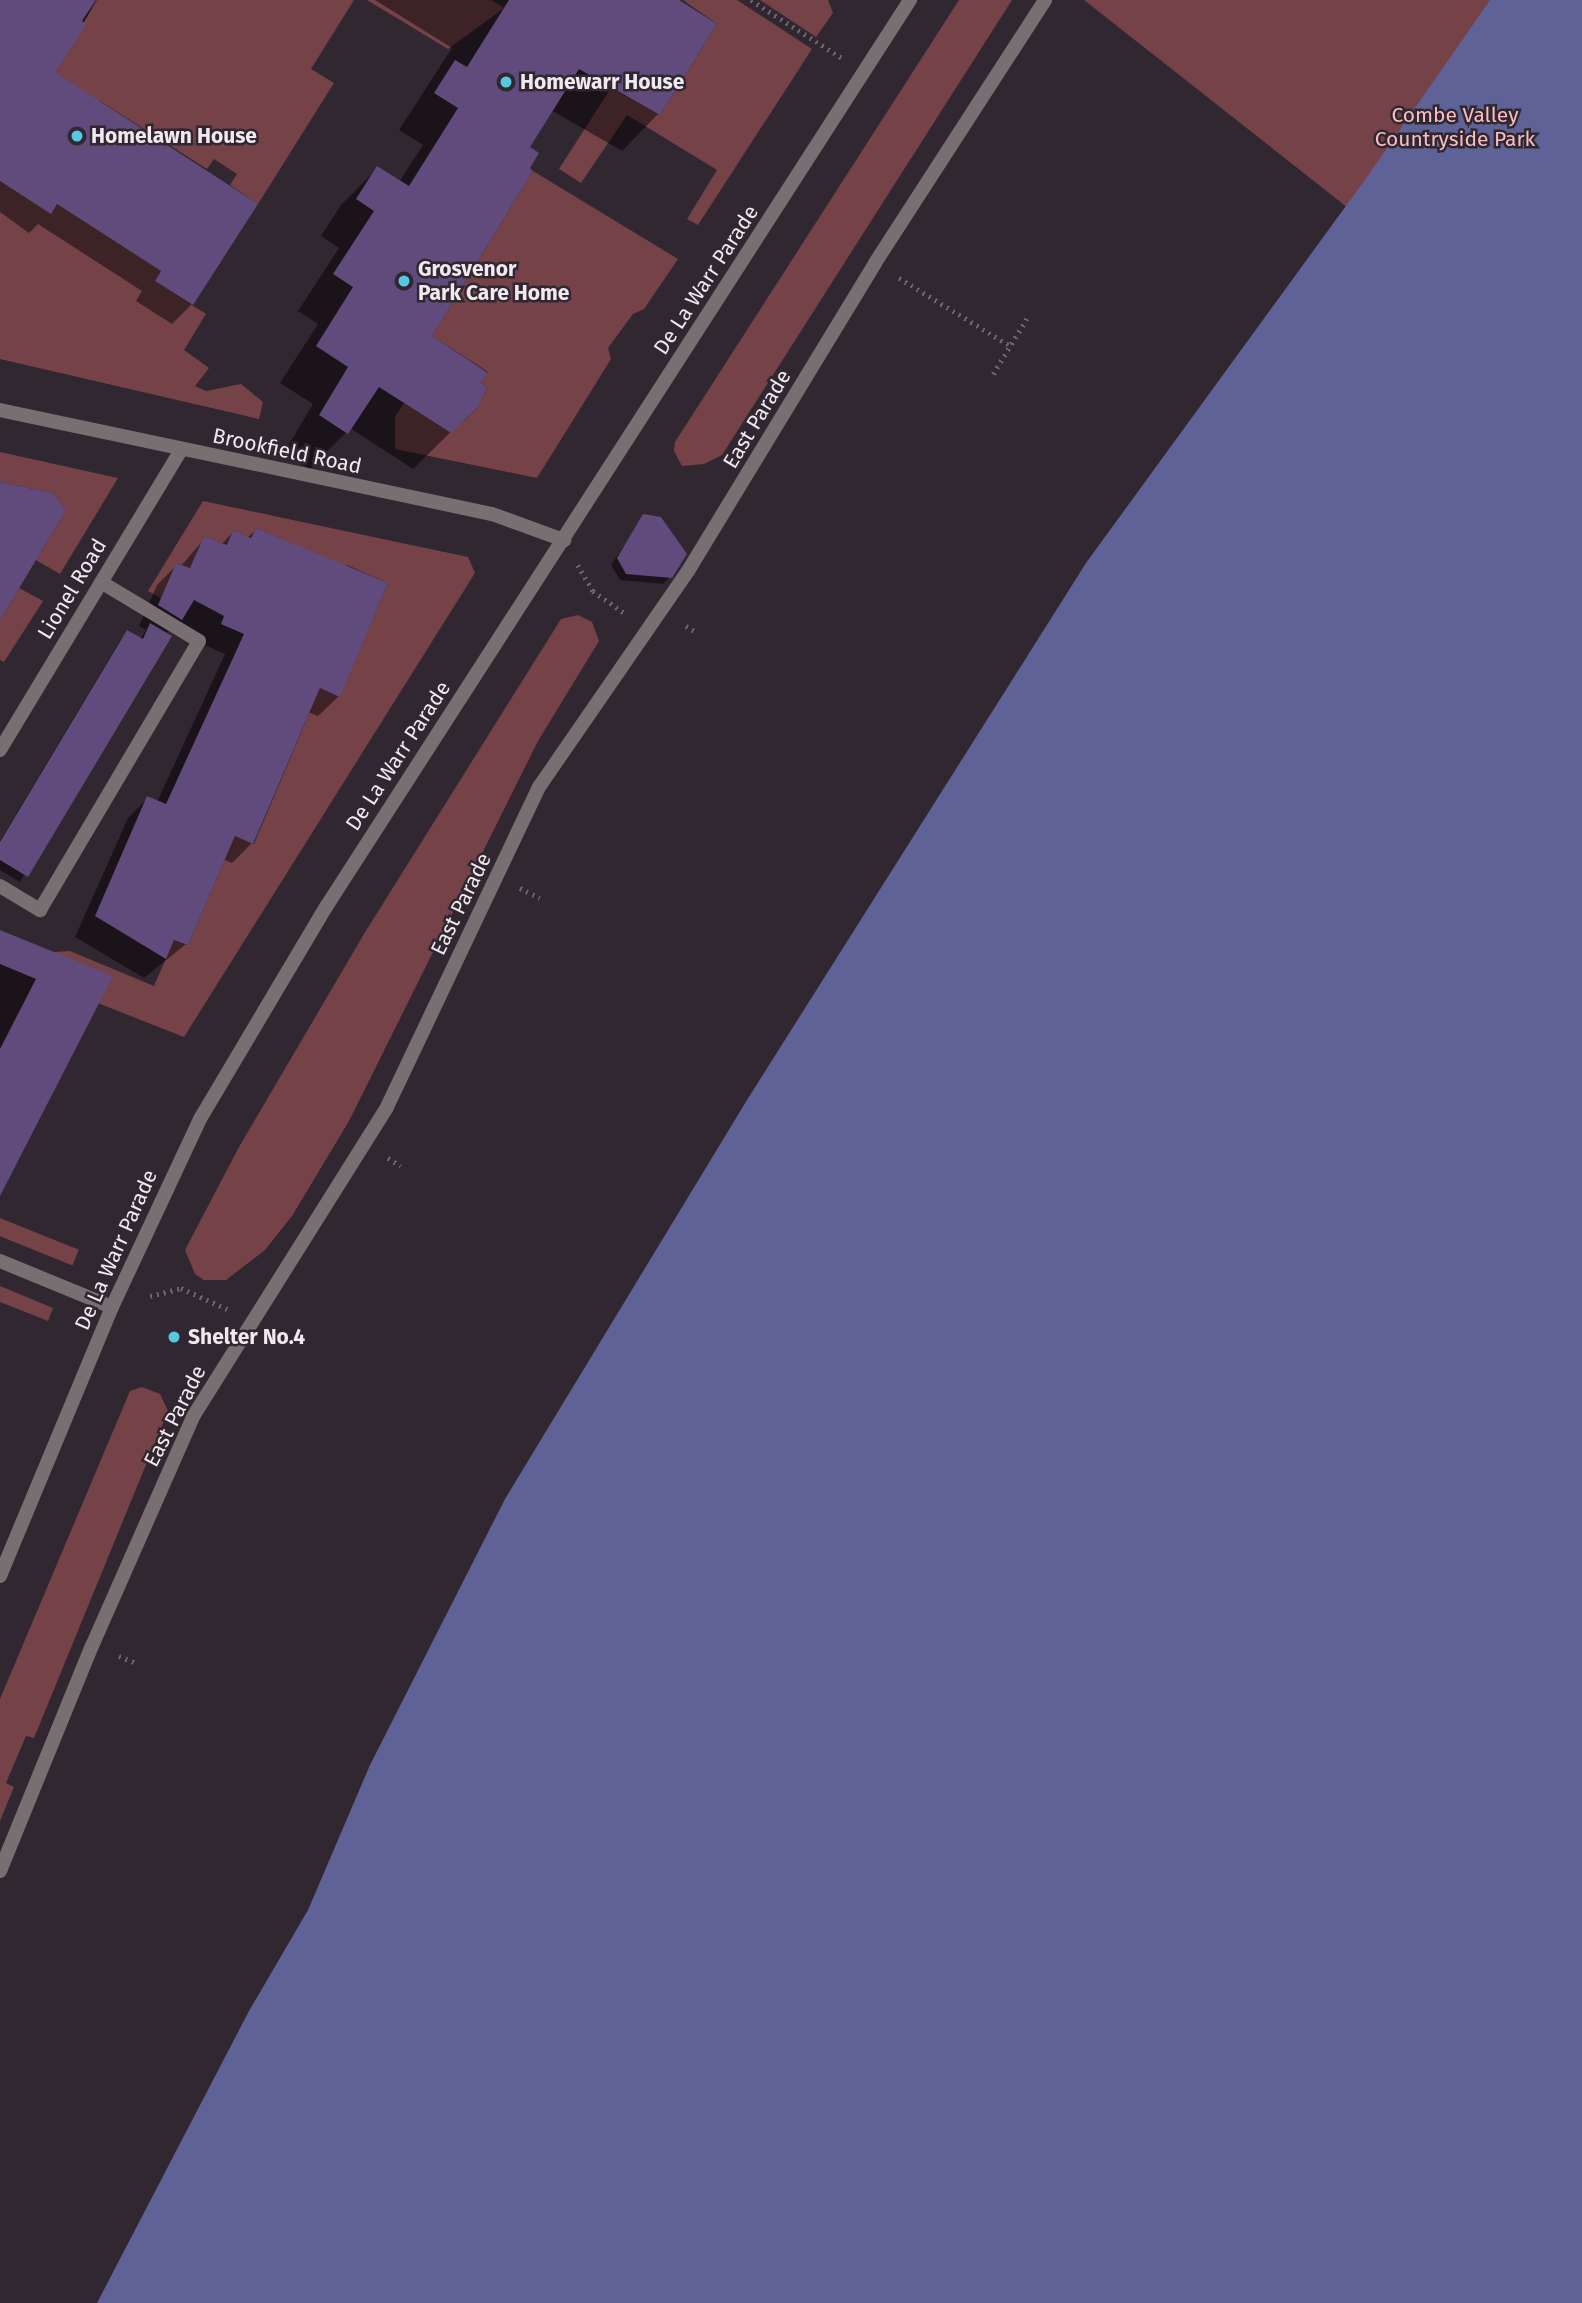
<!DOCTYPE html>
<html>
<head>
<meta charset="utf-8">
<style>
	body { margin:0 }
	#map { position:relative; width:1582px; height:2303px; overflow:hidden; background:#312731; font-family:"Fira Sans",sans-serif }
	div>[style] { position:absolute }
	.green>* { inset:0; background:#754248; transform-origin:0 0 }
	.water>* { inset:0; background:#5f6296 }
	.shadow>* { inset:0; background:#0007 }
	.building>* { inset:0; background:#614b7c }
	.path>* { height:4.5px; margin-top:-2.25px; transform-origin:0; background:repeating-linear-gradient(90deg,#6d646c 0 2px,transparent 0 7px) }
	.lane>* { height:14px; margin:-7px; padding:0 7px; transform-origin:7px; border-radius:7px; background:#776f72 }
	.street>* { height:14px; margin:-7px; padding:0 7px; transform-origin:7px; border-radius:7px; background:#776f72 }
	.dots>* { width:19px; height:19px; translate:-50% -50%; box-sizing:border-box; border:4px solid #312731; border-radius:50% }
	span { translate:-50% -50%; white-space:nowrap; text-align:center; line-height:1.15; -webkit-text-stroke:5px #312731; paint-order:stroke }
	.poi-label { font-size:21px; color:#f0e9ef; font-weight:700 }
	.left { translate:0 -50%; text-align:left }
	.park-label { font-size:21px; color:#f9bec3 }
	.street-label { font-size:21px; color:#f0e9ef }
</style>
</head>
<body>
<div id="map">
	<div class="green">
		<div style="clip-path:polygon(96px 0,354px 0,311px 69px,334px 83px,258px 204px,230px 185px,237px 174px,214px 159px,207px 169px,100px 101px,29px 89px,66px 55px)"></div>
		<div style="clip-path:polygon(367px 0,491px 0,504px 8px,448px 49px)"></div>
		<div style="clip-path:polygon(683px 0,737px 0,812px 49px,698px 225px,687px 219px,717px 170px,627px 115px,581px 183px,559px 169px,611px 88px,660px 115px,717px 24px)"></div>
		<div style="clip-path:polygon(760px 0,828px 0,833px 13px,816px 37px)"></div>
		<div style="clip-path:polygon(959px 0,1012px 0,722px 455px,704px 464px,682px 466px,674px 451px,675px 442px)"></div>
		<div style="clip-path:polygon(1084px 0,1582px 0,1404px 252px)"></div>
		<div style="clip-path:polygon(533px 171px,678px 259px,644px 309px,633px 314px,608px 348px,611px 359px,537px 478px,395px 449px,395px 417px,404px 403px,449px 432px,459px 417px,464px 421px,479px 406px,487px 387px,481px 383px,488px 372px,432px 336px)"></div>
		<div style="clip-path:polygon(0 181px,50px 213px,57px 204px,161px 271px,155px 281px,206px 314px,184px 350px,209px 368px,195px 386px,206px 391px,241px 384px,263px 402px,259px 419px,0 359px)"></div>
		<div style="clip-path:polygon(0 452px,118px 478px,60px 574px,36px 560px,66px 510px,53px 493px,0 482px)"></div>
		<div style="clip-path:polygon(203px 501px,468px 557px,475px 573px,184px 1037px,42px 981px,54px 952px,70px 951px,154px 986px,174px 940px,188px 945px,235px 836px,254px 844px,320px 688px,340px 696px,388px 583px,347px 565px,339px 582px,331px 560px,256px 528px,251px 538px,233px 530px,227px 545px,204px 536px,190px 568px,176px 563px,161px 598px,148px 591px)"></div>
		<div style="clip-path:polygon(19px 588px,43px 601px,4px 662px,0 660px,0 620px)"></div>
		<div style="clip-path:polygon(578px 615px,592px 622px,599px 641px,538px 741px,349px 1121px,292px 1216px,265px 1250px,226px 1280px,204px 1280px,195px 1274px,185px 1250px,239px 1147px,364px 934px,561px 619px)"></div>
		<div style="left:0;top:1218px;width:85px;height:17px;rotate:22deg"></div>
		<div style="clip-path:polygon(0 1286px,53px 1308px,48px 1321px,0 1302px)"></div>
		<div style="clip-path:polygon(142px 1387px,160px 1394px,168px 1411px,34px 1738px,26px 1736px,6px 1783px,14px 1787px,0 1821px,0 1699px,130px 1391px)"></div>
	</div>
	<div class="water">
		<div style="clip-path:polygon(1490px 0,1582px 0,1582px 2303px,97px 2303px,249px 2011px,308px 1910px,370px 1765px,505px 1499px,747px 1100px,1086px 563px,1367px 177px)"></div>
	</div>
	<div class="shadow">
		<div style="clip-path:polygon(0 0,97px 0,53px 73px,192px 304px,172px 324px,136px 301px,142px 291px,38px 224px,29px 233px,0 212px)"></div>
		<div style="clip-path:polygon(375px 0,672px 0,715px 25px,658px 114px,622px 151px,551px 110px,527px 148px,429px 336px,479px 384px,478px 405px,413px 469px,350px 428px,310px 469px,284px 453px,313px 404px,280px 383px,318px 324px,298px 311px,339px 248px,321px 236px,341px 205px,378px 168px,399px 182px,423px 145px,399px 130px,452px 48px)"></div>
		<div style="clip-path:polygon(644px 516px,670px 577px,663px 584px,620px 580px,611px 565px)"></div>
		<div style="clip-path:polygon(256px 530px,339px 696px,318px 716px,308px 712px,252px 843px,232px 863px,223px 859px,186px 944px,144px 978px,75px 937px,128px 818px,148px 798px,157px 802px,225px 654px,202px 644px,205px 636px,177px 622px,166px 634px,20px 882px,0 870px,0 841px,121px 639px,128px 632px,140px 640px,146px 630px,139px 626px,157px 585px,177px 565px,181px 566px,205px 538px,221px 545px,233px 532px,247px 538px)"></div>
		<div style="clip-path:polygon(0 932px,111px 977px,0 1189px)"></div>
	</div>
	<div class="building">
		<div style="clip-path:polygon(0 0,96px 0,82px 21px,87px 24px,55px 72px,258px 204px,193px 305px,155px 281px,161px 271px,57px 204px,51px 214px,0 181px)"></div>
		<div style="clip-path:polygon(509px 0,679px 0,717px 24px,660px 115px,579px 69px,530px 147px,539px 153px,530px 168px,533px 171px,432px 336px,488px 373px,481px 383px,487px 387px,479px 406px,451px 433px,379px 387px,348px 434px,319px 415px,348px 367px,316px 346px,353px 287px,333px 274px,374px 211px,356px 199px,377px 166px,409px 186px,458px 108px,434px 93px,455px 60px,467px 67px)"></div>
		<div style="clip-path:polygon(0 482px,53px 493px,66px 510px,0 620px)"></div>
		<div style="clip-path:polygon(643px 514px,661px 517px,687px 554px,672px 578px,626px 574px,617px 558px)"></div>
		<div style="clip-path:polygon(256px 528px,388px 583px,340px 697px,320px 688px,253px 844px,235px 836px,188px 945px,174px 940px,166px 959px,95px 916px,147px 796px,166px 804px,244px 634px,221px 624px,224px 616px,194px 600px,182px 620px,158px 605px,176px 563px,190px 568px,204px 536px,227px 545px,233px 530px,251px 538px)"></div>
		<div style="clip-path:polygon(150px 623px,172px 636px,28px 877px,0 860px,0 842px,127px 630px,143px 639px)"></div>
		<div style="clip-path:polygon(0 930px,113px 976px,0 1196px,0 1049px,36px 979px,0 964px)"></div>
	</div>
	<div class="path">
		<div style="left:751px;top:0;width:108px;rotate:32.5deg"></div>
		<div style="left:899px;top:278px;width:131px;rotate:31.3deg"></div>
		<div style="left:993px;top:374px;width:66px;rotate:-58.7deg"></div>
		<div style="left:578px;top:565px;width:30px;rotate:60deg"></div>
		<div style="left:593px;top:591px;width:38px;rotate:35deg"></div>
		<div style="left:686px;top:626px;width:9px;rotate:32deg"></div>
		<div style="left:520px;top:888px;width:22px;rotate:27deg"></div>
		<div style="left:388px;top:1158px;width:15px;rotate:32deg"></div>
		<div style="left:150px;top:1296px;width:32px;rotate:-14deg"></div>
		<div style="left:181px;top:1288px;width:51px;rotate:24.5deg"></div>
		<div style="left:119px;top:1656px;width:18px;rotate:22deg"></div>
	</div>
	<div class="lane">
		<div style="left:0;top:886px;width:47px;rotate:31deg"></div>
		<div style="left:40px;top:910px;width:312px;rotate:-59.4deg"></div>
		<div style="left:199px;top:641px;width:114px;rotate:-149deg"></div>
	</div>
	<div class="street">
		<div style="left:0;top:410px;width:503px;rotate:11.94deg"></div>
		<div style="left:492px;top:514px;width:77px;rotate:19.9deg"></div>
		<div style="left:0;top:750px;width:350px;rotate:-58.9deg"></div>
		<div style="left:0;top:1261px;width:121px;rotate:22.3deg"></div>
		<div style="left:0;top:1576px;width:291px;rotate:-67.4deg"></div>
		<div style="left:112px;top:1307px;width:208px;rotate:-64.9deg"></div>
		<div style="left:200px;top:1119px;width:247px;rotate:-59.3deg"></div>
		<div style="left:326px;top:907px;width:1079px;rotate:-57.22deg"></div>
		<div style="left:0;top:1871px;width:243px;rotate:-67.8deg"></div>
		<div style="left:92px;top:1646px;width:253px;rotate:-66.2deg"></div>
		<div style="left:194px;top:1415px;width:363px;rotate:-57.9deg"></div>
		<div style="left:387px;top:1107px;width:354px;rotate:-64.6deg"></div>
		<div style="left:539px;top:787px;width:262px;rotate:-55.4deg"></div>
		<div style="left:688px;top:571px;width:360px;rotate:-58.7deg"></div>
		<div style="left:875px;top:263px;width:313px;rotate:-57.1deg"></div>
	</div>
	<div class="dots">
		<div style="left:506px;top:82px;background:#55cadf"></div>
		<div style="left:77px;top:136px;background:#55cadf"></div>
		<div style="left:404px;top:281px;background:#55cadf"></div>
		<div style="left:174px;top:1337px;background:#55cadf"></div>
	</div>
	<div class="poi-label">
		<span class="left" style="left:520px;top:82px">Homewarr House</span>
		<span class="left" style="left:91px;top:136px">Homelawn House</span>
		<span class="left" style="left:418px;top:281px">Grosvenor<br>Park Care Home</span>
		<span class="left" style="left:188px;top:1337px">Shelter No.4</span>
	</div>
	<div class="park-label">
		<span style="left:1455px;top:127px">Combe Valley<br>Countryside Park</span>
	</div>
	<div class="street-label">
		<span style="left:706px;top:280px;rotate:-57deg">De La Warr Parade</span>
		<span style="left:757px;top:419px;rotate:-59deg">East Parade</span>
		<span style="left:287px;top:451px;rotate:12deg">Brookfield Road</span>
		<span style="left:72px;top:589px;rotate:-59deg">Lionel Road</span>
		<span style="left:398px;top:756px;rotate:-57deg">De La Warr Parade</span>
		<span style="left:461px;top:904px;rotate:-64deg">East Parade</span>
		<span style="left:116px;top:1250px;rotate:-66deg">De La Warr Parade</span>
		<span style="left:175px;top:1416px;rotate:-63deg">East Parade</span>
	</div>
</div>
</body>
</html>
